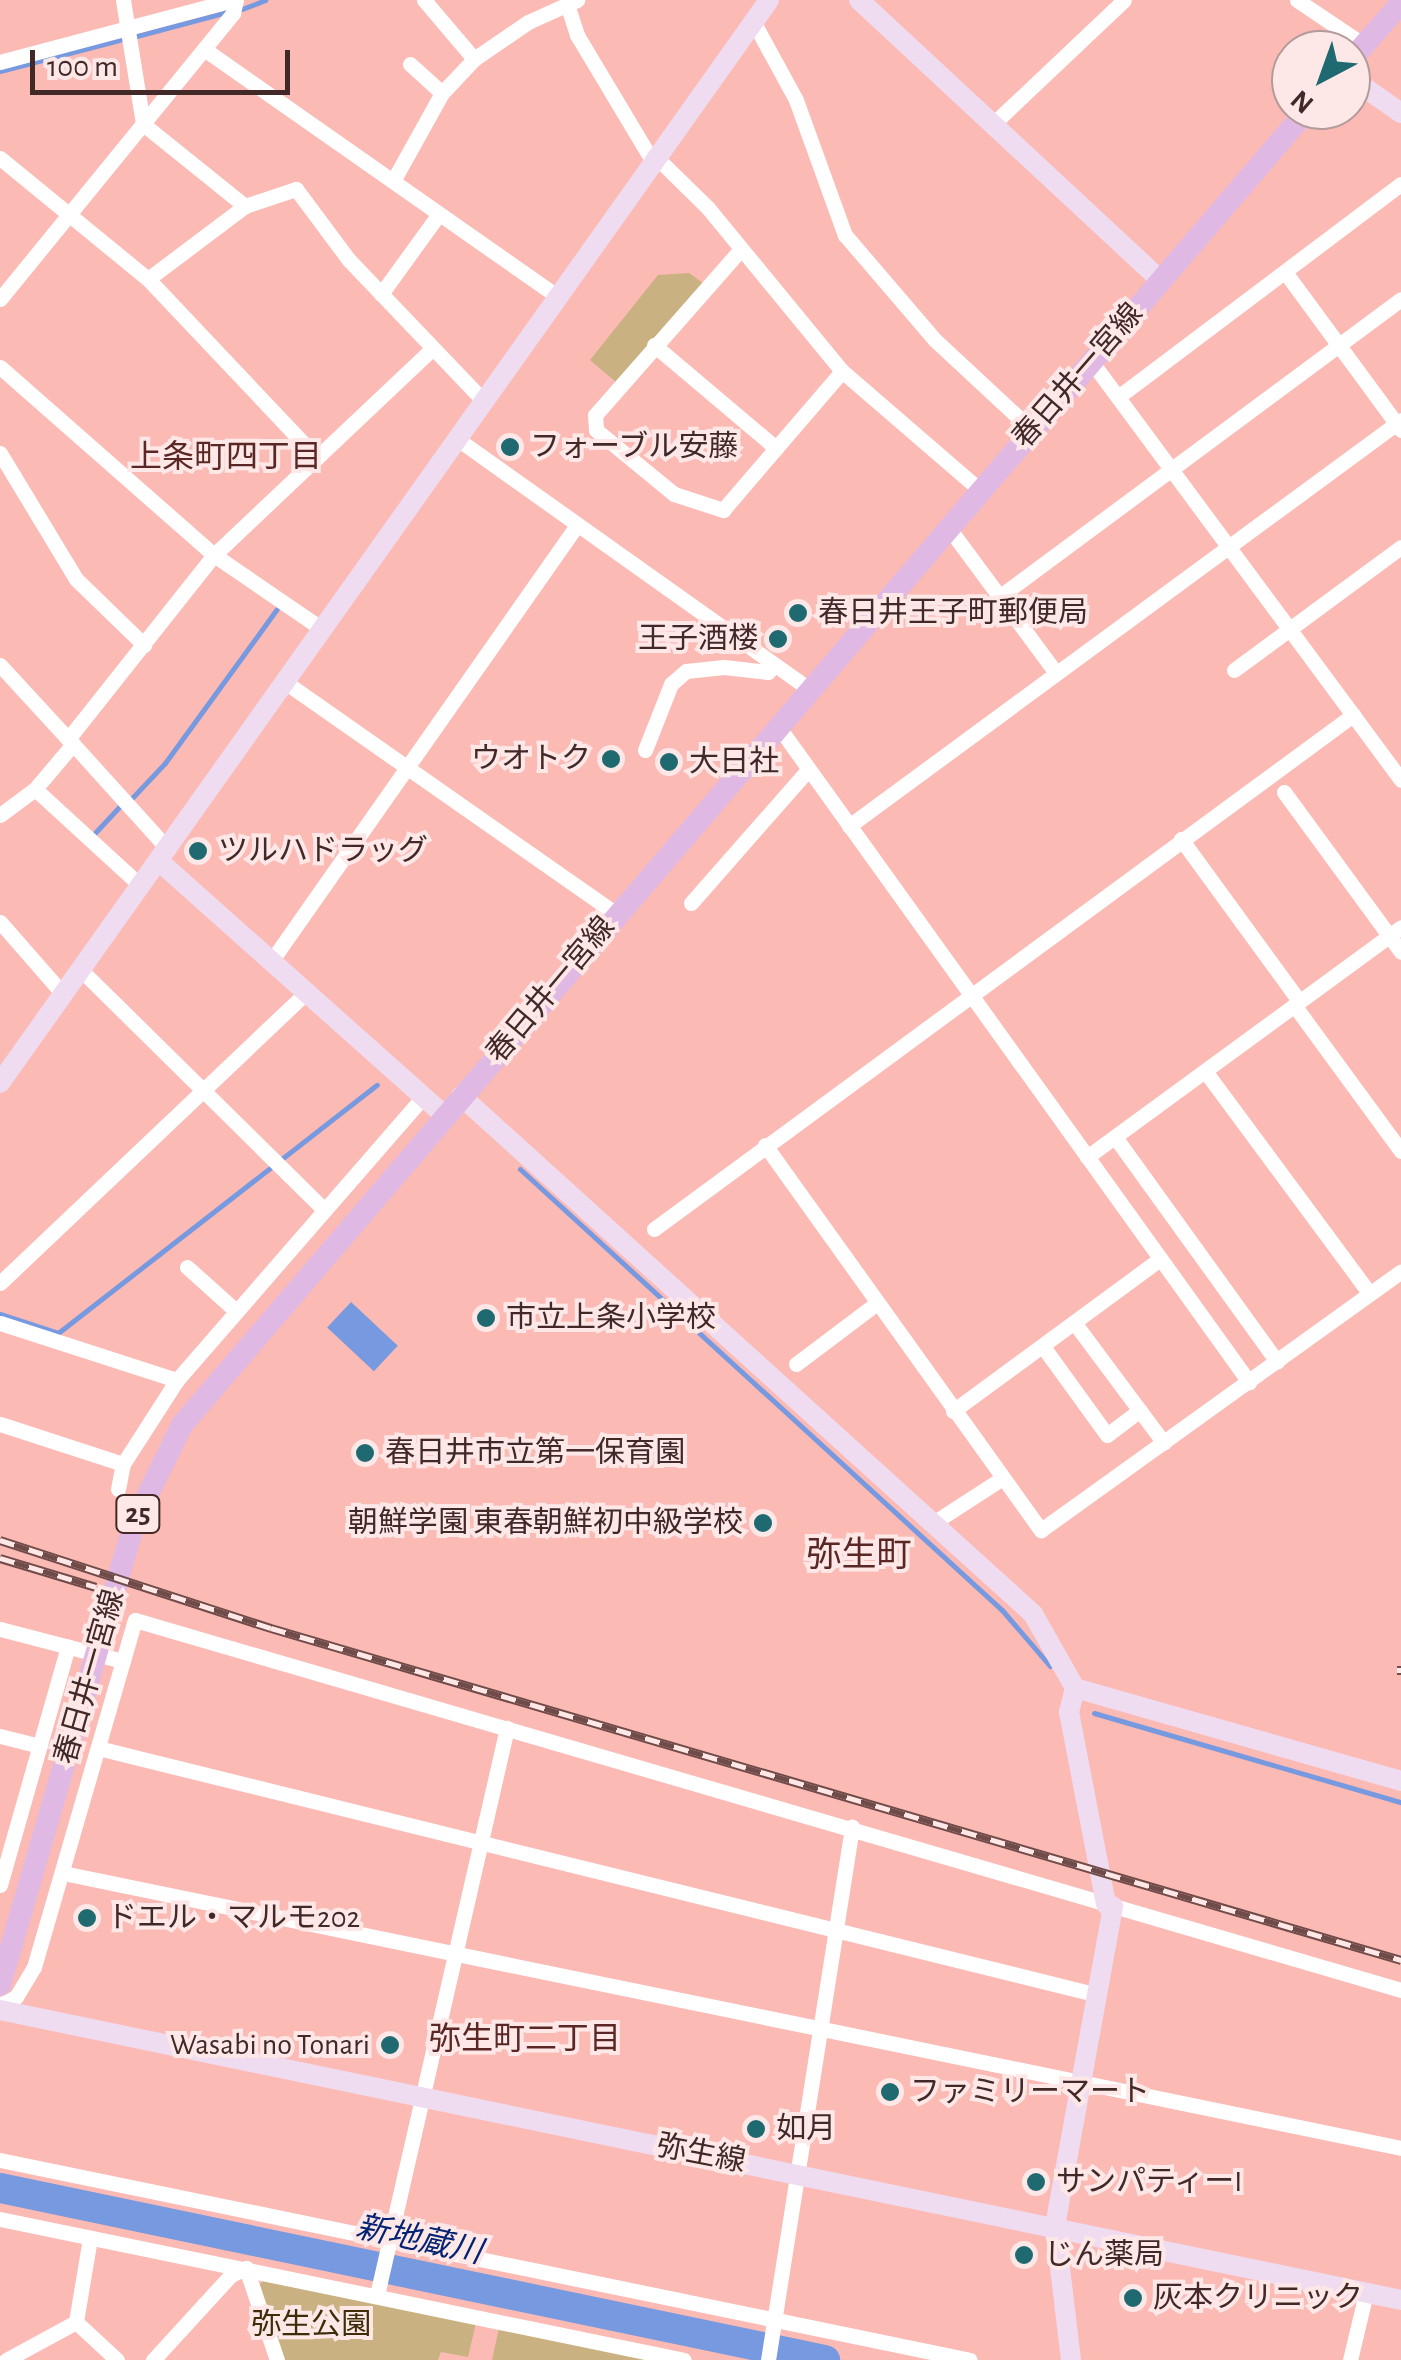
<!DOCTYPE html>
<html>
<head>
<meta charset="utf-8">
<style>
	body { margin:0 }
	#map { position:relative; width:1401px; height:2360px; overflow:hidden; background:#fcbab5; font-family:"Alegreya Sans","Noto Sans JP",sans-serif }
	div>[style] { position:absolute }
	.green>* { inset:0; background:#cab181 }
	.water>* { inset:0; background:#7699e0; transform-origin:0 0 }
	.stream>* { height:5px; margin:-2.5px; padding:0 2.5px; transform-origin:2.5px; border-radius:2.5px; background:#7699e0 }
	.river>* { height:30px; margin:-15px; padding:0 15px; transform-origin:15px; border-radius:15px; background:#7699e0 }
	.street>* { height:15px; margin:-7.5px; padding:0 7.5px; transform-origin:7.5px; border-radius:7.5px; background:#fff }
	.secondary>* { height:20px; margin:-10px; padding:0 10px; transform-origin:10px; border-radius:10px; background:#efdcf1 }
	.primary>* { height:22px; margin:-11px; padding:0 11px; transform-origin:11px; border-radius:11px; background:#dfb9e3 }
	.rail>* { height:9px; margin-top:-4.5px; transform-origin:0; background:repeating-linear-gradient(90deg,#fde8e7 0 15px,#6f4b49 0 30px); box-sizing:border-box; border-block:2px solid #6f4b49 }
	.dots>* { width:28px; height:28px; translate:-50% -50%; box-sizing:border-box; border:5px solid #fde8e7; border-radius:50% }
	span { translate:-50% -50%; white-space:nowrap; text-align:center; line-height:1.15; -webkit-text-stroke:8px #fde8e7; paint-order:stroke }
	.shield-label span { padding:2px 8px; background:#fde8e7; border:2px solid; border-radius:8px; -webkit-text-stroke-width:0 }
	.shield-label { font-size:28px; color:#422827; font-weight:700 }
	.street-label { font-size:30px; color:#422827 }
	.poi-label { font-size:30px; color:#422827 }
	.left { translate:0 -50%; text-align:left }
	.right { translate:-100% -50%; text-align:right }
	.park-label { font-size:30px; color:#3e2d08 }
	.neighbourhood-label { font-size:32px; color:#5b2725 }
	.water-label { font-size:32px; color:#042373; font-style:italic }
	.quarter-label { font-size:35px; color:#5b2725 }
	.north { position:absolute; left:1271px; top:30px; width:100px; height:100px; box-sizing:border-box; background:#fde8e7; border:2px solid #b29b9a; border-radius:50%; rotate:221deg; font-size:28px; font-weight:700; line-height:40px; text-align:center; color:#422827 }
	.north::after { content:''; display:block; margin:auto; width:35px; height:45px; background:#1e6a70; clip-path:polygon(50% 0,100% 100%,50% 72%,0 100%) }
	.scale { position:absolute; left:30px; top:50px; width:260px; height:45px; box-sizing:border-box; border:5px solid #422827; border-top:0; padding-left:12px; font-size:30px; line-height:35px; white-space:nowrap; color:#422827; -webkit-text-stroke:8px #fde8e7; paint-order:stroke }
</style>
</head>
<body>
<div id="map">
	<div class="green">
		<div style="clip-path:polygon(689px 273px,704px 284px,617px 383px,590px 360px,658px 275px)"></div>
		<div style="clip-path:polygon(264px 2280px,476px 2323px,468px 2357px,441px 2352px,438px 2360px,285px 2360px,258px 2286px)"></div>
		<div style="clip-path:polygon(499px 2328px,650px 2360px,492px 2360px)"></div>
	</div>
	<div class="water">
		<div style="left:351px;top:1302px;width:64px;height:35px;rotate:43deg"></div>
	</div>
	<div class="stream">
		<div style="left:242px;top:9px;width:25px;rotate:-21deg"></div>
		<div style="left:133px;top:37px;width:97px;rotate:-14.9deg"></div>
		<div style="left:0;top:71px;width:124px;rotate:-14.5deg"></div>
		<div style="left:132px;top:798px;width:48px;rotate:-46.7deg"></div>
		<div style="left:165px;top:763px;width:190px;rotate:-54deg"></div>
		<div style="left:92px;top:836px;width:41px;rotate:-47deg"></div>
		<div style="left:520px;top:1169px;width:653px;rotate:42.46deg"></div>
		<div style="left:1002px;top:1610px;width:74px;rotate:49.4deg"></div>
		<div style="left:0;top:1314px;width:61px;rotate:18.1deg"></div>
		<div style="left:58px;top:1333px;width:404px;rotate:-37.9deg"></div>
		<div style="left:1094px;top:1713px;width:320px;rotate:16.2deg"></div>
	</div>
	<div class="river">
		<div style="left:0;top:2188px;width:843px;rotate:11.78deg"></div>
	</div>
	<div class="street">
		<div style="left:123px;top:0;width:126px;rotate:80.8deg"></div>
		<div style="left:143px;top:124px;width:131px;rotate:38.8deg"></div>
		<div style="left:424px;top:0;width:77px;rotate:49.7deg"></div>
		<div style="left:1297px;top:0;width:81px;rotate:33.9deg"></div>
		<div style="left:567px;top:4px;width:33px;rotate:72deg"></div>
		<div style="left:577px;top:35px;width:148px;rotate:59.1deg"></div>
		<div style="left:753px;top:21px;width:90px;rotate:61.4deg"></div>
		<div style="left:796px;top:100px;width:144px;rotate:70.1deg"></div>
		<div style="left:845px;top:235px;width:138px;rotate:49.4deg"></div>
		<div style="left:935px;top:340px;width:132px;rotate:42.9deg"></div>
		<div style="left:204px;top:49px;width:431px;rotate:35deg"></div>
		<div style="left:0;top:62px;width:241px;rotate:-14.9deg"></div>
		<div style="left:410px;top:64px;width:43px;rotate:42.2deg"></div>
		<div style="left:993px;top:124px;width:180px;rotate:-43.4deg"></div>
		<div style="left:656px;top:157px;width:73px;rotate:44.4deg"></div>
		<div style="left:708px;top:208px;width:211px;rotate:50.6deg"></div>
		<div style="left:842px;top:371px;width:182px;rotate:40.8deg"></div>
		<div style="left:0;top:158px;width:191px;rotate:39.3deg"></div>
		<div style="left:148px;top:279px;width:246px;rotate:46.6deg"></div>
		<div style="left:393px;top:181px;width:101px;rotate:-60.9deg"></div>
		<div style="left:442px;top:93px;width:47px;rotate:-46.7deg"></div>
		<div style="left:474px;top:59px;width:65px;rotate:-34.4deg"></div>
		<div style="left:528px;top:22px;width:54px;rotate:-24.2deg"></div>
		<div style="left:741px;top:249px;width:221px;rotate:131.3deg"></div>
		<div style="left:595px;top:415px;width:15px;rotate:86deg"></div>
		<div style="left:596px;top:430px;width:101px;rotate:39.4deg"></div>
		<div style="left:674px;top:494px;width:52px;rotate:18.1deg"></div>
		<div style="left:723px;top:510px;width:183px;rotate:-49.4deg"></div>
		<div style="left:1285px;top:272px;width:196px;rotate:53.7deg"></div>
		<div style="left:148px;top:279px;width:121px;rotate:-37deg"></div>
		<div style="left:245px;top:206px;width:54px;rotate:-18.4deg"></div>
		<div style="left:296px;top:189px;width:89px;rotate:53.3deg"></div>
		<div style="left:349px;top:260px;width:194px;rotate:46.3deg"></div>
		<div style="left:381px;top:294px;width:99px;rotate:-54.1deg"></div>
		<div style="left:0;top:299px;width:369px;rotate:-50.8deg"></div>
		<div style="left:233px;top:13px;width:13px;rotate:-77deg"></div>
		<div style="left:654px;top:345px;width:160px;rotate:40.2deg"></div>
		<div style="left:1091px;top:361px;width:521px;rotate:53.5deg"></div>
		<div style="left:0;top:367px;width:285px;rotate:41.3deg"></div>
		<div style="left:214px;top:555px;width:131px;rotate:34.4deg"></div>
		<div style="left:1118px;top:397px;width:354px;rotate:-37deg"></div>
		<div style="left:456px;top:438px;width:433px;rotate:35.4deg"></div>
		<div style="left:0;top:453px;width:147px;rotate:58.9deg"></div>
		<div style="left:76px;top:579px;width:95px;rotate:44.1deg"></div>
		<div style="left:948px;top:527px;width:182px;rotate:53.5deg"></div>
		<div style="left:999px;top:597px;width:500px;rotate:-36.55deg"></div>
		<div style="left:0;top:665px;width:100px;rotate:47.4deg"></div>
		<div style="left:1234px;top:670px;width:207px;rotate:-36.4deg"></div>
		<div style="left:285px;top:682px;width:404px;rotate:35deg"></div>
		<div style="left:778px;top:726px;width:808px;rotate:54.32deg"></div>
		<div style="left:73px;top:744px;width:142px;rotate:47.9deg"></div>
		<div style="left:645px;top:750px;width:71px;rotate:-68.5deg"></div>
		<div style="left:671px;top:684px;width:20px;rotate:-41deg"></div>
		<div style="left:686px;top:671px;width:38px;rotate:-6deg"></div>
		<div style="left:724px;top:667px;width:44px;rotate:6.5deg"></div>
		<div style="left:768px;top:672px;width:9px;rotate:-49deg"></div>
		<div style="left:35px;top:789px;width:144px;rotate:42.5deg"></div>
		<div style="left:1284px;top:792px;width:198px;rotate:53.8deg"></div>
		<div style="left:0;top:815px;width:44px;rotate:-36.6deg"></div>
		<div style="left:35px;top:789px;width:59px;rotate:-49.8deg"></div>
		<div style="left:73px;top:744px;width:7px;rotate:-135deg"></div>
		<div style="left:68px;top:739px;width:235px;rotate:-51.6deg"></div>
		<div style="left:214px;top:555px;width:300px;rotate:-43.4deg"></div>
		<div style="left:849px;top:826px;width:685px;rotate:-36.33deg"></div>
		<div style="left:1181px;top:839px;width:200px;rotate:53.9deg"></div>
		<div style="left:691px;top:903px;width:177px;rotate:-48.7deg"></div>
		<div style="left:0;top:922px;width:96px;rotate:48.8deg"></div>
		<div style="left:272px;top:960px;width:531px;rotate:-54.96deg"></div>
		<div style="left:81px;top:970px;width:342px;rotate:44.6deg"></div>
		<div style="left:1294px;top:1005px;width:181px;rotate:53.8deg"></div>
		<div style="left:1205px;top:1071px;width:277px;rotate:53.5deg"></div>
		<div style="left:1115px;top:1137px;width:277px;rotate:54.2deg"></div>
		<div style="left:765px;top:1145px;width:474px;rotate:54.4deg"></div>
		<div style="left:1041px;top:1530px;width:443px;rotate:-35.7deg"></div>
		<div style="left:1087px;top:1157px;width:389px;rotate:-36.2deg"></div>
		<div style="left:654px;top:1229px;width:868px;rotate:-36.33deg"></div>
		<div style="left:187px;top:1267px;width:66px;rotate:41.9deg"></div>
		<div style="left:0;top:1283px;width:423px;rotate:-43.5deg"></div>
		<div style="left:0;top:1323px;width:186px;rotate:17.9deg"></div>
		<div style="left:1076px;top:1325px;width:147px;rotate:53.3deg"></div>
		<div style="left:1044px;top:1348px;width:107px;rotate:54.1deg"></div>
		<div style="left:1107px;top:1435px;width:41px;rotate:-37.1deg"></div>
		<div style="left:796px;top:1364px;width:101px;rotate:-37deg"></div>
		<div style="left:953px;top:1411px;width:257px;rotate:-36.3deg"></div>
		<div style="left:0;top:1424px;width:129px;rotate:18deg"></div>
		<div style="left:118px;top:1489px;width:25px;rotate:-79deg"></div>
		<div style="left:123px;top:1464px;width:100px;rotate:-57.3deg"></div>
		<div style="left:177px;top:1380px;width:376px;rotate:-49deg"></div>
		<div style="left:933px;top:1523px;width:81px;rotate:-32.9deg"></div>
		<div style="left:0;top:1629px;width:127px;rotate:14.6deg"></div>
		<div style="left:0;top:1736px;width:41px;rotate:14deg"></div>
		<div style="left:98px;top:1748px;width:1026px;rotate:13.87deg"></div>
		<div style="left:63px;top:1873px;width:1366px;rotate:11.61deg"></div>
		<div style="left:0;top:1885px;width:248px;rotate:-74.1deg"></div>
		<div style="left:0;top:2005px;width:18px;rotate:-27deg"></div>
		<div style="left:16px;top:1997px;width:35px;rotate:-59deg"></div>
		<div style="left:34px;top:1967px;width:361px;rotate:-73.8deg"></div>
		<div style="left:135px;top:1620px;width:1319px;rotate:16.29deg"></div>
		<div style="left:0;top:2160px;width:990px;rotate:11.65deg"></div>
		<div style="left:0;top:2219px;width:698px;rotate:11.65deg"></div>
		<div style="left:90px;top:2238px;width:85px;rotate:99.5deg"></div>
		<div style="left:76px;top:2322px;width:56px;rotate:42.8deg"></div>
		<div style="left:377px;top:2295px;width:582px;rotate:-77.09deg"></div>
		<div style="left:6px;top:2360px;width:80px;rotate:-28.5deg"></div>
		<div style="left:153px;top:2360px;width:115px;rotate:-47.5deg"></div>
		<div style="left:231px;top:2275px;width:17px;rotate:-25deg"></div>
		<div style="left:246px;top:2268px;width:97px;rotate:71.4deg"></div>
		<div style="left:768px;top:2360px;width:540px;rotate:-81.04deg"></div>
		<div style="left:1350px;top:2360px;width:69px;rotate:-76.6deg"></div>
	</div>
	<div class="secondary">
		<div style="left:859px;top:0;width:411px;rotate:42.9deg"></div>
		<div style="left:1351px;top:78px;width:61px;rotate:35deg"></div>
		<div style="left:160px;top:862px;width:380px;rotate:41.7deg"></div>
		<div style="left:0;top:1083px;width:1328px;rotate:-54.62deg"></div>
		<div style="left:461px;top:1096px;width:772px;rotate:42.16deg"></div>
		<div style="left:1033px;top:1614px;width:85px;rotate:60.4deg"></div>
		<div style="left:1075px;top:1688px;width:25px;rotate:104deg"></div>
		<div style="left:1069px;top:1712px;width:196px;rotate:79.1deg"></div>
		<div style="left:1075px;top:1688px;width:339px;rotate:15.9deg"></div>
		<div style="left:0;top:2010px;width:1431px;rotate:11.69deg"></div>
		<div style="left:1071px;top:2360px;width:135px;rotate:-96.8deg"></div>
		<div style="left:1055px;top:2226px;width:325px;rotate:-79.7deg"></div>
	</div>
	<div class="primary">
		<div style="left:1351px;top:60px;width:76px;rotate:-48.7deg"></div>
		<div style="left:0;top:1985px;width:483px;rotate:-73.8deg"></div>
		<div style="left:135px;top:1521px;width:107px;rotate:-63.9deg"></div>
		<div style="left:182px;top:1425px;width:1731px;rotate:-49.45deg"></div>
	</div>
	<div class="rail">
		<div style="left:0;top:1540px;width:285px;rotate:18deg"></div>
		<div style="left:271px;top:1628px;width:1178px;rotate:16.37deg"></div>
		<div style="left:0;top:1558px;width:100px;rotate:16.8deg"></div>
		<div style="left:1397px;top:1670px;width:4px"></div>
	</div>
	<div class="dots">
		<div style="left:510px;top:447px;background:#1e6a70"></div>
		<div style="left:798px;top:613px;background:#1e6a70"></div>
		<div style="left:778px;top:639px;background:#1e6a70"></div>
		<div style="left:611px;top:759px;background:#1e6a70"></div>
		<div style="left:669px;top:762px;background:#1e6a70"></div>
		<div style="left:198px;top:851px;background:#1e6a70"></div>
		<div style="left:486px;top:1318px;background:#1e6a70"></div>
		<div style="left:365px;top:1453px;background:#1e6a70"></div>
		<div style="left:763px;top:1523px;background:#1e6a70"></div>
		<div style="left:87px;top:1918px;background:#1e6a70"></div>
		<div style="left:390px;top:2045px;background:#1e6a70"></div>
		<div style="left:890px;top:2092px;background:#1e6a70"></div>
		<div style="left:756px;top:2129px;background:#1e6a70"></div>
		<div style="left:1036px;top:2182px;background:#1e6a70"></div>
		<div style="left:1024px;top:2255px;background:#1e6a70"></div>
		<div style="left:1133px;top:2298px;background:#1e6a70"></div>
	</div>
	<div class="shield-label">
		<span style="left:138px;top:1514px">25</span>
	</div>
	<div class="street-label">
		<span style="left:1078px;top:376px;rotate:-49deg">春日井一宮線</span>
		<span style="left:551px;top:990px;rotate:-50deg">春日井一宮線</span>
		<span style="left:90px;top:1677px;rotate:-74deg">春日井一宮線</span>
		<span style="left:701px;top:2154px;rotate:11deg">弥生線</span>
	</div>
	<div class="poi-label">
		<span class="left" style="left:530px;top:447px">フォーブル安藤</span>
		<span class="left" style="left:818px;top:613px">春日井王子町郵便局</span>
		<span class="right" style="left:758px;top:639px">王子酒楼</span>
		<span class="right" style="left:591px;top:759px">ウオトク</span>
		<span class="left" style="left:689px;top:762px">大日社</span>
		<span class="left" style="left:218px;top:851px">ツルハドラッグ</span>
		<span class="left" style="left:506px;top:1318px">市立上条小学校</span>
		<span class="left" style="left:385px;top:1453px">春日井市立第一保育園</span>
		<span class="right" style="left:743px;top:1523px">朝鮮学園 東春朝鮮初中級学校</span>
		<span class="left" style="left:107px;top:1918px">ドエル・マルモ202</span>
		<span class="right" style="left:370px;top:2045px">Wasabi no Tonari</span>
		<span class="left" style="left:910px;top:2092px">ファミリーマート</span>
		<span class="left" style="left:776px;top:2129px">如月</span>
		<span class="left" style="left:1056px;top:2182px">サンパティーI</span>
		<span class="left" style="left:1044px;top:2255px">じん薬局</span>
		<span class="left" style="left:1153px;top:2298px">灰本クリニック</span>
	</div>
	<div class="park-label">
		<span style="left:311px;top:2325px">弥生公園</span>
	</div>
	<div class="neighbourhood-label">
		<span style="left:226px;top:457px">上条町四丁目</span>
		<span style="left:525px;top:2039px">弥生町二丁目</span>
	</div>
	<div class="water-label">
		<span style="left:419px;top:2240px;rotate:12deg">新地蔵川</span>
	</div>
	<div class="quarter-label">
		<span style="left:859px;top:1556px">弥生町</span>
	</div>
	<div class="north">N</div>
	<div class="scale">100 m</div>
</div>
</body>
</html>
